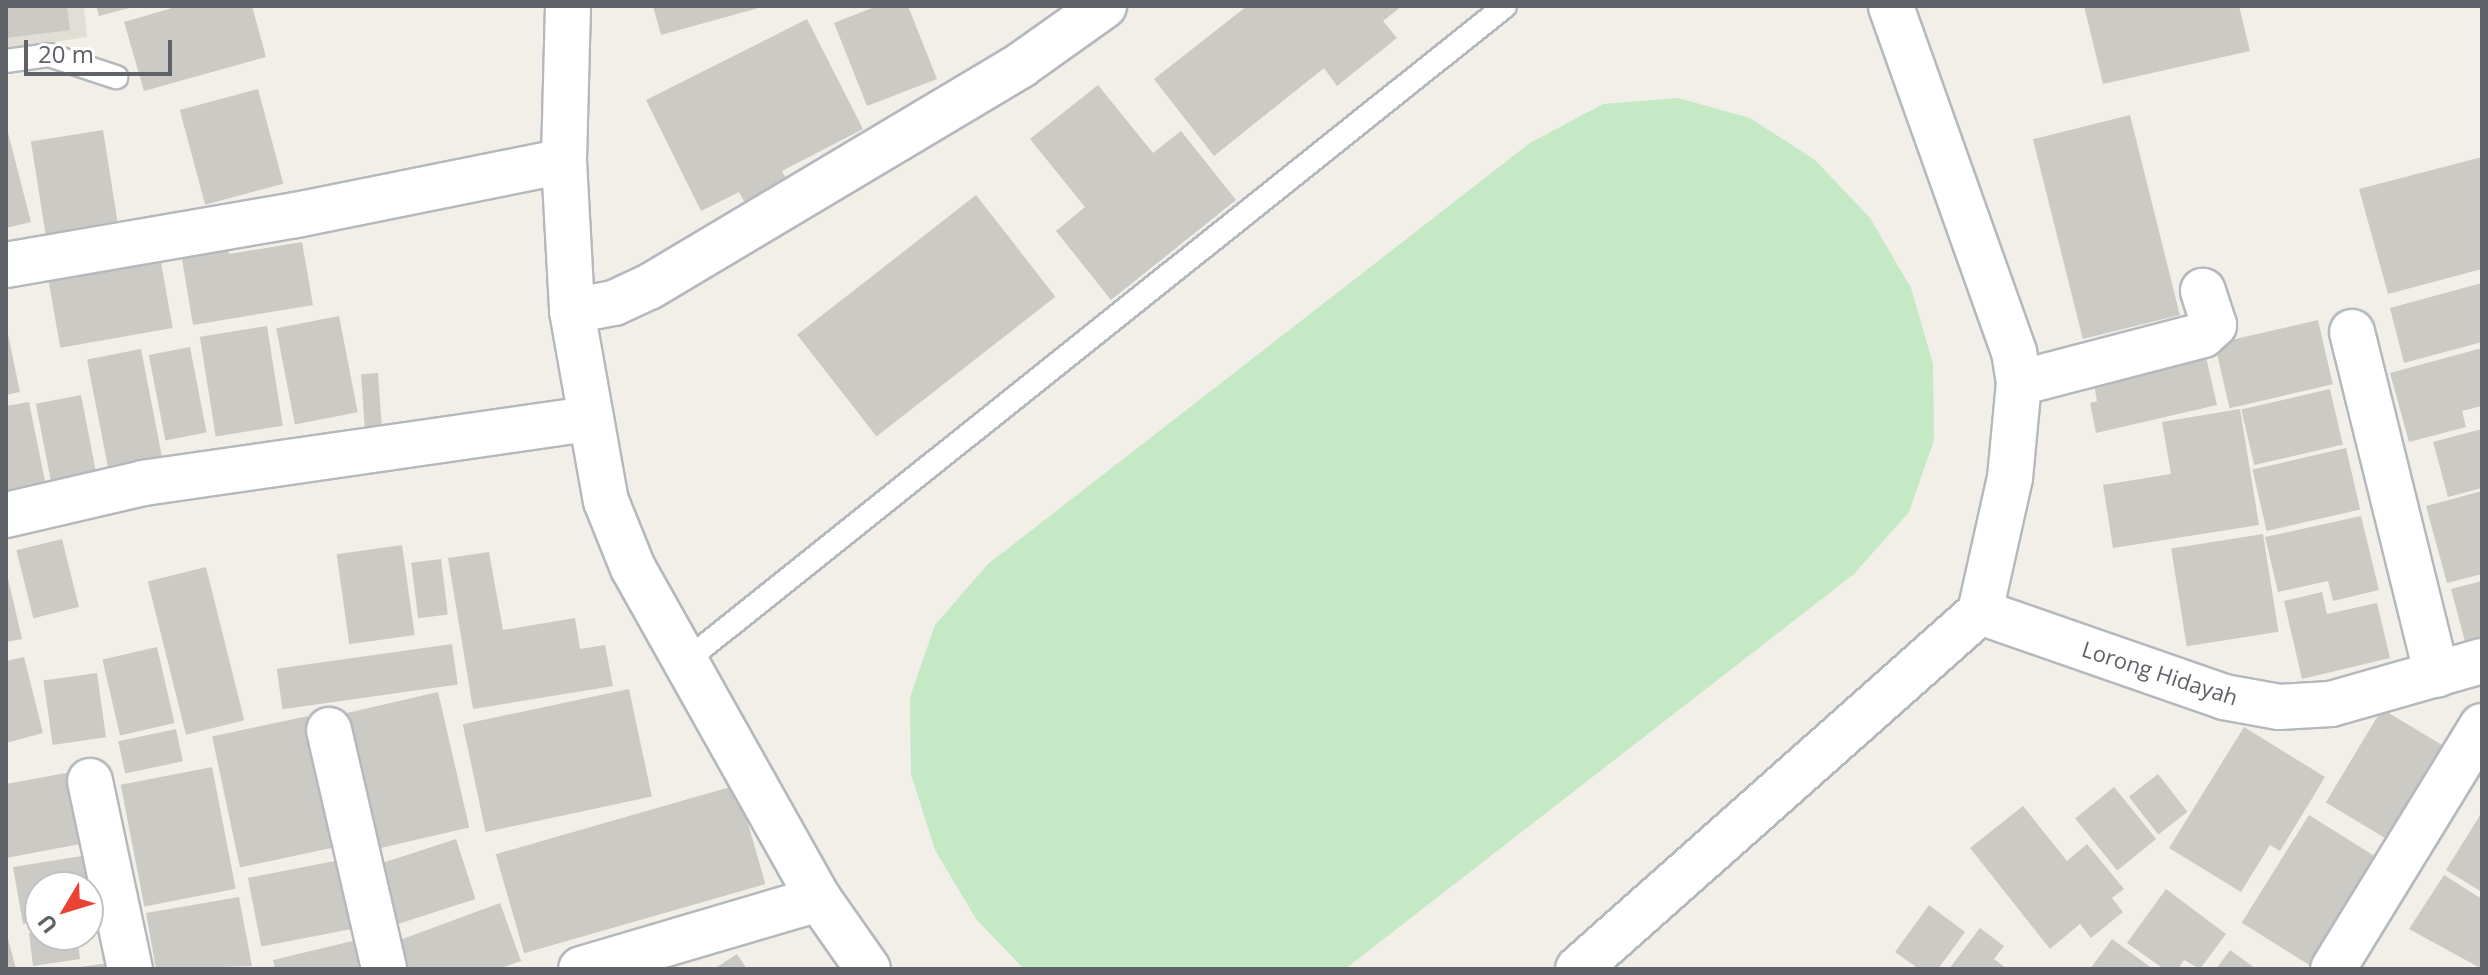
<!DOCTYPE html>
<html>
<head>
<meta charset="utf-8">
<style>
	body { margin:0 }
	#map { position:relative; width:2488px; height:975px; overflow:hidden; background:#f1efe8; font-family:"Open Sans",sans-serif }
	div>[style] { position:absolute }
	.education>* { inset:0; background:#e1ded6 }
	.green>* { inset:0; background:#c5e8c5 }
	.building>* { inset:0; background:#cccac5; transform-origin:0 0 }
	.roads { filter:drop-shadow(2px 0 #b5b8bc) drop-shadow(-2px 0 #b5b8bc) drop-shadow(0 2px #b5b8bc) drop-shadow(0 -2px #b5b8bc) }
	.lane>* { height:22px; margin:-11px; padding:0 11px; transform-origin:11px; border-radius:11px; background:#fff }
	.street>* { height:44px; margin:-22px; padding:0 22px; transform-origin:22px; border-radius:22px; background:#fff }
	span { translate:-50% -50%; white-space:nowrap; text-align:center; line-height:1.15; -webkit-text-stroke:8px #fff; paint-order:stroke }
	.street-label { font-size:22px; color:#5f6368 }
	.frame { position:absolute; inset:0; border:8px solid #5f6368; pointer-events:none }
	.north { position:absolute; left:24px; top:871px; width:80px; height:80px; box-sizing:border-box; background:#fff; border:2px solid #bfc1c3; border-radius:50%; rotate:232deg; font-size:22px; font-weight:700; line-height:32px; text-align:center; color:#5f6368 }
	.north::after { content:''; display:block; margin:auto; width:28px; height:36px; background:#ea4335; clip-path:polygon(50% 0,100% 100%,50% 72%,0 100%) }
	.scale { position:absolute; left:24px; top:40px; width:148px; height:36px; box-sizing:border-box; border:4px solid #5f6368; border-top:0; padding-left:10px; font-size:24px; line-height:28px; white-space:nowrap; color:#5f6368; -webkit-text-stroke:6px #fff; paint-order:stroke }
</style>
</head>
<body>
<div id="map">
	<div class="education">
		<div style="clip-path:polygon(6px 6px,84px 6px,87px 37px,6px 49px)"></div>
	</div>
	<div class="green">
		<div style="clip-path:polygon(1678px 98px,1750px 118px,1815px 160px,1870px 218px,1911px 288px,1933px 364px,1934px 440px,1909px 512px,1854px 574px,1345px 969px,1024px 969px,976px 919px,935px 850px,911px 774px,910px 697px,935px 625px,988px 564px,1530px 143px,1603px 104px)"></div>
	</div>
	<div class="building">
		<div style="clip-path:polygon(6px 6px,67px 6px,70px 30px,6px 38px)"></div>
		<div style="clip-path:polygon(96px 6px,133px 6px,133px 7px,99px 16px)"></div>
		<div style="clip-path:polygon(179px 6px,252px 6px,266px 57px,144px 91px,124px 22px)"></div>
		<div style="clip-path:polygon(653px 6px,762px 6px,762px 7px,661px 35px)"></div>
		<div style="clip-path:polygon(877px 6px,908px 6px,937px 79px,867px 106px,834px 23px)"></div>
		<div style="clip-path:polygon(1247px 6px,1402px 6px,1383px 21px,1397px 38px,1337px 86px,1324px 68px,1214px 156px,1154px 79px)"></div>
		<div style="clip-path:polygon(2084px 6px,2239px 6px,2250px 51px,2103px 84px)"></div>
		<div style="clip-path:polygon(807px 19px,863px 129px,782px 171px,795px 196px,753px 217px,739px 192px,701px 211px,646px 100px)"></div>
		<div style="clip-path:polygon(1098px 85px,1153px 153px,1181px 131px,1236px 200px,1111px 300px,1056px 231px,1085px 207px,1030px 139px)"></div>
		<div style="left:258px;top:89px;width:98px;height:81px;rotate:75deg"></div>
		<div style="left:2130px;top:115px;width:206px;height:100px;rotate:76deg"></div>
		<div style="clip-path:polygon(6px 125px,31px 222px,6px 228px)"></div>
		<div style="left:103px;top:130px;width:97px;height:73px;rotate:81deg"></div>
		<div style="clip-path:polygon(2482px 157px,2482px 269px,2388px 294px,2359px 189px)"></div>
		<div style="left:976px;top:195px;width:129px;height:227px;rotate:52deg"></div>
		<div style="clip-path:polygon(227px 239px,229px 254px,302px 242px,313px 305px,193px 325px,180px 247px)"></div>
		<div style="left:161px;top:262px;width:67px;height:114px;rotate:80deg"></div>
		<div style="clip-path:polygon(2482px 283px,2482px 342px,2404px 363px,2390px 308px)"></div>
		<div style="left:339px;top:316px;width:98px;height:64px;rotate:79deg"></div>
		<div style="left:2318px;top:320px;width:66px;height:106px;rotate:77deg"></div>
		<div style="clip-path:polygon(6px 325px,20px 392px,6px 395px)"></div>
		<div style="left:267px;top:326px;width:101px;height:68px;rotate:81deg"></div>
		<div style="left:190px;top:347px;width:87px;height:42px;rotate:79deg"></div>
		<div style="clip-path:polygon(2204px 348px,2217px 405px,2096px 433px,2090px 403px,2097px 401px,2092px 374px)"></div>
		<div style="clip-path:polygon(2482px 348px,2482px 406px,2462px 411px,2466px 427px,2409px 442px,2390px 373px)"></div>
		<div style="left:141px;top:349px;width:116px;height:55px;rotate:79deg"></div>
		<div style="left:378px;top:373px;width:54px;height:17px;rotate:86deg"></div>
		<div style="left:2330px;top:389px;width:57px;height:91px;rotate:77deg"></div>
		<div style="left:81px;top:395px;width:83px;height:46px;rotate:79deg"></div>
		<div style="clip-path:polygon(29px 402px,47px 491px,6px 498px,6px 406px)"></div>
		<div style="clip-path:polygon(2240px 409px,2259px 525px,2113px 548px,2103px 485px,2171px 474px,2162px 422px)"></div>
		<div style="clip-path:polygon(2482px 429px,2482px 488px,2448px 497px,2433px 442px)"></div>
		<div style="left:2346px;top:448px;width:63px;height:96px;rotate:77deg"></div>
		<div style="clip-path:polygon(2482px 491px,2482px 574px,2447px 583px,2426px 506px)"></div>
		<div style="clip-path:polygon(2361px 516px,2379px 590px,2333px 601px,2328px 581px,2278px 592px,2265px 537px)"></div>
		<div style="left:2263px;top:534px;width:99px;height:93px;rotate:81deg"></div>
		<div style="left:62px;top:539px;width:70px;height:47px;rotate:76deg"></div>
		<div style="left:402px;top:545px;width:91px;height:66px;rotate:82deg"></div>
		<div style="clip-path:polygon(489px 552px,503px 630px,575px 618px,580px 649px,605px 645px,613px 686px,473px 709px,448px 558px)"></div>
		<div style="left:441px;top:559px;width:56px;height:30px;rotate:83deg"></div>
		<div style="left:206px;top:567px;width:158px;height:60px;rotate:76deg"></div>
		<div style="clip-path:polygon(7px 574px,22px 639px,6px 642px,6px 575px)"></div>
		<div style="clip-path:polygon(2482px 581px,2482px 645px,2467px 649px,2451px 589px)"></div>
		<div style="clip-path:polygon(2322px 592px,2327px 614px,2377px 603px,2390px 658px,2302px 679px,2284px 601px)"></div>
		<div style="left:452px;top:644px;width:41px;height:177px;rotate:82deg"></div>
		<div style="left:157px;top:647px;width:78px;height:56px;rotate:77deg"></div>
		<div style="clip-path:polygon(24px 657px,43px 733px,6px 743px,6px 661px)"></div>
		<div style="left:97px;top:673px;width:65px;height:54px;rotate:82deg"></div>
		<div style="left:629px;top:689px;width:110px;height:170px;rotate:78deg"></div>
		<div style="left:438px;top:692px;width:139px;height:100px;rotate:77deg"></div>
		<div style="left:2382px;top:709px;width:71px;height:109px;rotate:31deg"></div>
		<div style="left:308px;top:716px;width:134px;height:98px;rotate:78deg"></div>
		<div style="clip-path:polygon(2244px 727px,2325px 777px,2280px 851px,2270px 845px,2241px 892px,2169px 848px)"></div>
		<div style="left:176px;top:729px;width:33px;height:59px;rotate:78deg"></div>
		<div style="left:212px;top:767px;width:124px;height:93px;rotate:79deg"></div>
		<div style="clip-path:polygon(82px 770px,96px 841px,6px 858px,6px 784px)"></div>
		<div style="left:2158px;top:774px;width:48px;height:37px;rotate:52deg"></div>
		<div style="left:737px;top:785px;width:103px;height:251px;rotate:74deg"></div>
		<div style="left:2114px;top:787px;width:67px;height:50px;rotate:51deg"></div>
		<div style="clip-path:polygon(2023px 806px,2067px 861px,2087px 844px,2124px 889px,2112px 898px,2123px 912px,2091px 938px,2080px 924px,2050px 949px,1970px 848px)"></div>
		<div style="clip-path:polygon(2482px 812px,2482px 892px,2446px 870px)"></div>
		<div style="left:2309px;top:815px;width:83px;height:127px;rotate:32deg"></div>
		<div style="left:456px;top:839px;width:63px;height:88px;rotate:72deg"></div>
		<div style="clip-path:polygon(88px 855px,98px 911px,88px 913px,88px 887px,40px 887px,40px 921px,23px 924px,13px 867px)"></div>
		<div style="left:350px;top:858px;width:70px;height:104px;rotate:79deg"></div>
		<div style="clip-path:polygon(2444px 875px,2482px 899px,2482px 969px,2409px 929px)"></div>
		<div style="clip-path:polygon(2166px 889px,2226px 934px,2200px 969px,2184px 960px,2178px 969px,2164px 969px,2127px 943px)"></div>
		<div style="clip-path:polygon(239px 897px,252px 966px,156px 969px,146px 913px)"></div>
		<div style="clip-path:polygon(500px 903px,521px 961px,498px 969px,398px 969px,389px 944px)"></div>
		<div style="clip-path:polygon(1929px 905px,1965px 932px,1938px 969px,1919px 969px,1895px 952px)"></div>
		<div style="clip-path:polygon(1980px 928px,2004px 946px,1994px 959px,2007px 969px,1949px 969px)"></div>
		<div style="clip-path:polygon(40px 931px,77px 935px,80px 959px,33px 966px,29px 933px)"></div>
		<div style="clip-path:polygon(7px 935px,16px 969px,6px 969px)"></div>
		<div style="clip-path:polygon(361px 939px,368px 969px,275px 969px,273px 960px)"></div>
		<div style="clip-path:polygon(2112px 939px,2153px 969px,2090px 969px)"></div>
		<div style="clip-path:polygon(2230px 950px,2256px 969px,2216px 969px)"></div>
		<div style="clip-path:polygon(737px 954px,747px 969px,714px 969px)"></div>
		<div style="clip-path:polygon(115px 962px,116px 969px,80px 969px,80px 967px)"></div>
	</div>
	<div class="roads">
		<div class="lane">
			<div style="left:6px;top:61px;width:43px;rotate:-7.9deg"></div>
			<div style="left:49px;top:55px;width:71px;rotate:18.2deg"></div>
			<div style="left:683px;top:663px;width:1052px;rotate:-38.63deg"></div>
		</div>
		<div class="street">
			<div style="left:568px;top:6px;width:155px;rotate:91.5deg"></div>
			<div style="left:564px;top:161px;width:150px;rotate:86.9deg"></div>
			<div style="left:572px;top:311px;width:43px;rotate:-10.8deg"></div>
			<div style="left:614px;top:303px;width:38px;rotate:-25deg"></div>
			<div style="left:649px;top:287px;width:433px;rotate:-30.8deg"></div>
			<div style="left:1021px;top:65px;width:102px;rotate:-35.4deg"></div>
			<div style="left:6px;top:265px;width:294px;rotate:-9.8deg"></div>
			<div style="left:296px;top:215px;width:273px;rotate:-11.4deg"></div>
			<div style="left:572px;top:311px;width:193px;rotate:79.9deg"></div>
			<div style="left:606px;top:501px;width:72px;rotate:68.1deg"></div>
			<div style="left:633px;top:568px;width:380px;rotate:60.7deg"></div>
			<div style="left:819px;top:899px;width:85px;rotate:55deg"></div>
			<div style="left:2352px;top:332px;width:353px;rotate:76.1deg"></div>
			<div style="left:2019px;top:383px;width:190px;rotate:-14.6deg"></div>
			<div style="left:2203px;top:335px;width:15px;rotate:-42deg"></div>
			<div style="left:2214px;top:325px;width:36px;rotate:-108deg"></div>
			<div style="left:6px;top:515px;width:141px;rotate:-13.1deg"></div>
			<div style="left:143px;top:483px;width:450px;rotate:-8.2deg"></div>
			<div style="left:1980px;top:612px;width:258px;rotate:19.2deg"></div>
			<div style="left:2224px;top:697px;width:56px;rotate:10.3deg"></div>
			<div style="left:2279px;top:707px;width:52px;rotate:-3.3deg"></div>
			<div style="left:2331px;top:704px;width:157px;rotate:-15.9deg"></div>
			<div style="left:329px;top:730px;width:245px;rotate:77deg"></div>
			<div style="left:90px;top:781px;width:192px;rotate:78deg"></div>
			<div style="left:581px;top:969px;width:248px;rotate:-16.4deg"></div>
			<div style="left:1578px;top:969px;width:538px;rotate:-41.61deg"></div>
			<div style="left:1980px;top:612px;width:137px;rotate:-77.4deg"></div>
			<div style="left:2010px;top:478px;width:95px;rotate:-84.6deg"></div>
			<div style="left:2019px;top:383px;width:31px;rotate:-99deg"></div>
			<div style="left:2014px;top:352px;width:367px;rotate:-109.6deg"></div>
			<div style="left:2333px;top:969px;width:285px;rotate:-58.5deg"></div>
		</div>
	</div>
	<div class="street-label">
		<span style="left:2160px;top:673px;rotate:18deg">Lorong Hidayah</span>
	</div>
	<div class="frame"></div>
	<div class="north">U</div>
	<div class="scale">20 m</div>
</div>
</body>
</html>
